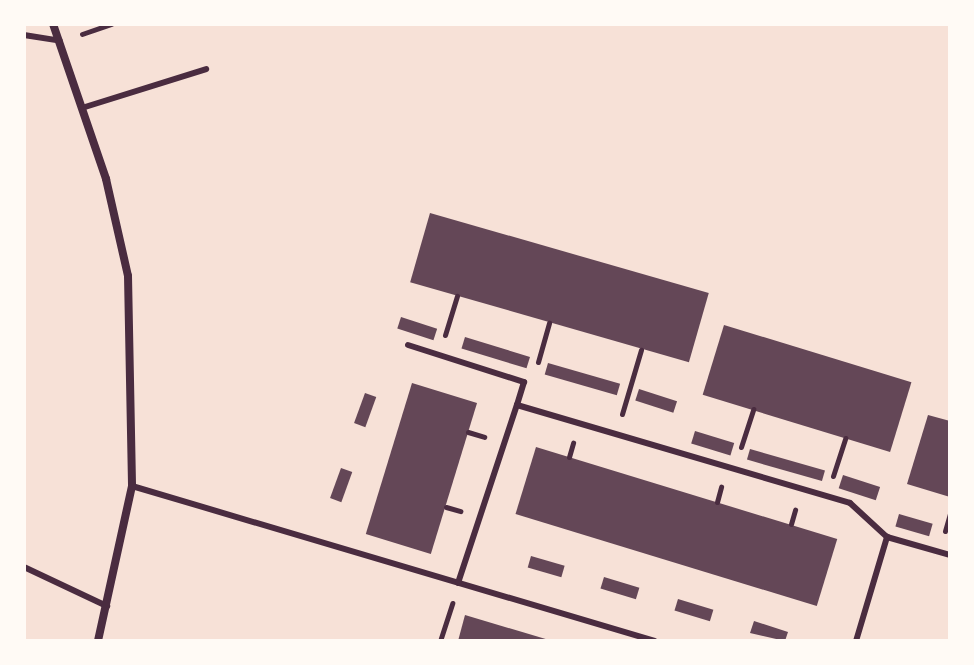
<!DOCTYPE html>
<html>
<head>
<meta charset="utf-8">
<style>
	body { margin:0 }
	#map { position:relative; width:974px; height:665px; overflow:hidden; background:#f7e1d7; font-family:Arial,sans-serif }
	div>[style] { position:absolute }
	.building>* { inset:0; background:#644757; transform-origin:0 0 }
	.path>* { height:5px; margin:-2.5px; padding:0 2.5px; transform-origin:2.5px; border-radius:2.5px; background:#4a2c40 }
	.service>* { height:6px; margin:-3px; padding:0 3px; transform-origin:3px; border-radius:3px; background:#4a2c40 }
	.minor>* { height:8px; margin:-4px; padding:0 4px; transform-origin:4px; border-radius:4px; background:#4a2c40 }
	span { translate:-50% -50%; white-space:nowrap; text-align:center; line-height:1.15; -webkit-text-stroke:7px #fffaf5; paint-order:stroke }
	.frame { position:absolute; inset:0; border:26px solid #fffaf5; pointer-events:none }
</style>
</head>
<body>
<div id="map">
	<div class="building">
		<div style="left:430px;top:213px;width:290px;height:72px;rotate:16deg"></div>
		<div style="left:401px;top:317px;width:38px;height:12px;rotate:18deg"></div>
		<div style="left:724px;top:325px;width:196px;height:73px;rotate:17deg"></div>
		<div style="left:465px;top:337px;width:68px;height:12px;rotate:17deg"></div>
		<div style="left:548px;top:363px;width:75px;height:12px;rotate:16deg"></div>
		<div style="left:412px;top:383px;width:68px;height:158px;rotate:17deg"></div>
		<div style="left:639px;top:389px;width:40px;height:12px;rotate:18deg"></div>
		<div style="left:365px;top:393px;width:12px;height:32px;rotate:20deg"></div>
		<div style="clip-path:polygon(928px 415px,950px 421px,950px 497px,907px 484px)"></div>
		<div style="left:695px;top:431px;width:41px;height:13px;rotate:17deg"></div>
		<div style="left:536px;top:447px;width:315px;height:70px;rotate:17deg"></div>
		<div style="left:750px;top:449px;width:78px;height:11px;rotate:16deg"></div>
		<div style="left:341px;top:468px;width:12px;height:32px;rotate:20deg"></div>
		<div style="left:843px;top:475px;width:39px;height:14px;rotate:18deg"></div>
		<div style="left:899px;top:514px;width:35px;height:13px;rotate:16deg"></div>
		<div style="left:531px;top:556px;width:35px;height:12px;rotate:16deg"></div>
		<div style="left:604px;top:577px;width:37px;height:12px;rotate:17deg"></div>
		<div style="left:678px;top:599px;width:37px;height:12px;rotate:17deg"></div>
		<div style="clip-path:polygon(465px 615px,549px 640px,549px 641px,458px 641px)"></div>
		<div style="clip-path:polygon(754px 621px,788px 632px,785px 641px,750px 633px)"></div>
	</div>
	<div class="path">
		<div style="left:82px;top:34px;width:31px;rotate:-19deg"></div>
		<div style="left:445px;top:335px;width:41px;rotate:-72.9deg"></div>
		<div style="left:538px;top:362px;width:41px;rotate:-74.2deg"></div>
		<div style="left:622px;top:414px;width:67px;rotate:-73.5deg"></div>
		<div style="left:468px;top:432px;width:17px;rotate:17deg"></div>
		<div style="left:741px;top:447px;width:40px;rotate:-72deg"></div>
		<div style="left:569px;top:457px;width:15px;rotate:-74deg"></div>
		<div style="left:833px;top:476px;width:40px;rotate:-72deg"></div>
		<div style="left:717px;top:502px;width:16px;rotate:-75deg"></div>
		<div style="left:446px;top:507px;width:15px;rotate:16deg"></div>
		<div style="left:791px;top:524px;width:15px;rotate:-74deg"></div>
		<div style="left:945px;top:531px;width:19px;rotate:-74deg"></div>
		<div style="left:440px;top:641px;width:40px;rotate:-72deg"></div>
	</div>
	<div class="service">
		<div style="left:24px;top:35px;width:36px;rotate:9deg"></div>
		<div style="left:85px;top:107px;width:127px;rotate:-17.4deg"></div>
		<div style="left:408px;top:345px;width:122px;rotate:17.7deg"></div>
		<div style="left:524px;top:382px;width:24px;rotate:107deg"></div>
		<div style="left:132px;top:486px;width:545px;rotate:16.51deg"></div>
		<div style="left:24px;top:567px;width:92px;rotate:25.2deg"></div>
		<div style="left:458px;top:583px;width:188px;rotate:-71.7deg"></div>
		<div style="left:517px;top:405px;width:347px;rotate:16.4deg"></div>
		<div style="left:850px;top:503px;width:50px;rotate:42.6deg"></div>
		<div style="left:887px;top:537px;width:66px;rotate:15.9deg"></div>
		<div style="left:856px;top:641px;width:109px;rotate:-73.4deg"></div>
	</div>
	<div class="minor">
		<div style="left:53px;top:24px;width:164px;rotate:71.1deg"></div>
		<div style="left:106px;top:179px;width:99px;rotate:77.2deg"></div>
		<div style="left:128px;top:276px;width:210px;rotate:88.9deg"></div>
		<div style="left:132px;top:486px;width:159px;rotate:102.4deg"></div>
	</div>
	<div class="frame"></div>
</div>
</body>
</html>
